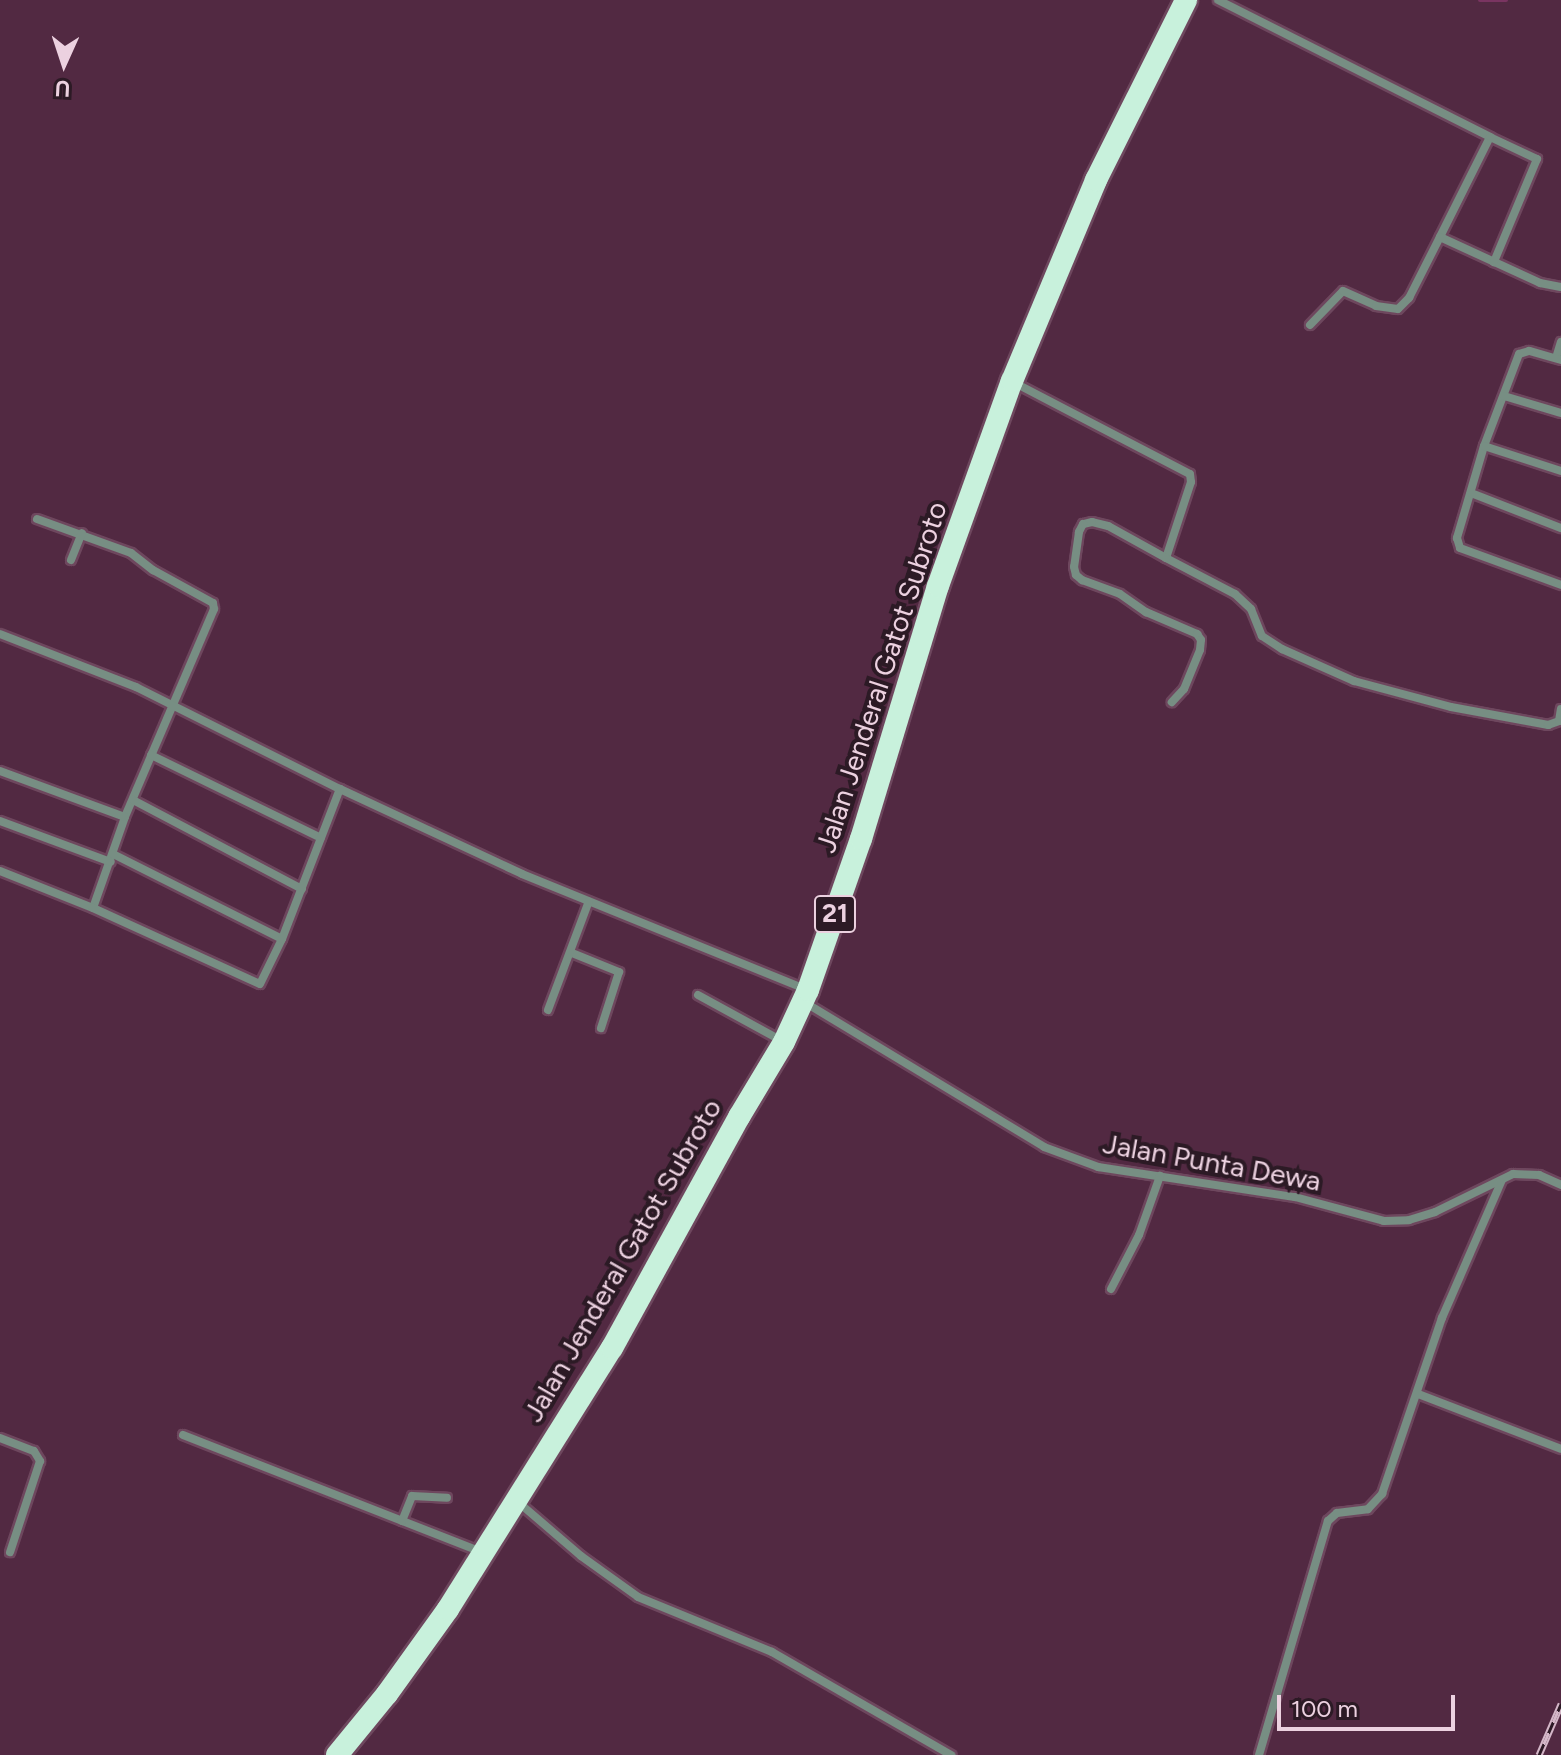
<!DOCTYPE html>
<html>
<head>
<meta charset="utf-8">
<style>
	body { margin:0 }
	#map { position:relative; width:1561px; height:1755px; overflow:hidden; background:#522942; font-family:Figtree,sans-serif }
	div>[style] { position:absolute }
	.stream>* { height:4px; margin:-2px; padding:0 2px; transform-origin:2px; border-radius:2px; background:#7a3461 }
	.roads { filter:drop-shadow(2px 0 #6e475e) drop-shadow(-2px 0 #6e475e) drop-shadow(0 2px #6e475e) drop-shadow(0 -2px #6e475e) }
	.minor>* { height:8px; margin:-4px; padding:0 4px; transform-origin:4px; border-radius:4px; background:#778e83 }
	.trunk>* { height:22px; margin:-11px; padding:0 11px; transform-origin:11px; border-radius:11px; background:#c8f1dc }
	.rail>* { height:7px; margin-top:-3.5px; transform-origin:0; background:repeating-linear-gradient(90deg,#2c1a25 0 12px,#d4b7c8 0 24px); box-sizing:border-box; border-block:2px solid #d4b7c8 }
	span { translate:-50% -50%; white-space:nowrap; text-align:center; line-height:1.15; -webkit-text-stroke:8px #2c1a25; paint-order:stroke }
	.shield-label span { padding:2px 6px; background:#2c1a25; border:2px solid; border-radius:6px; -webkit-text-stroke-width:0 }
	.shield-label { font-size:26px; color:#ecd1e0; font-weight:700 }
	.street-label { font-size:28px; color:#ecd1e0 }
	.north { position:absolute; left:24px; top:24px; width:80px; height:80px; -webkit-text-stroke:6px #2c1a25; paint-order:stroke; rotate:183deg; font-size:22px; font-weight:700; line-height:32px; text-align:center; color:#ecd1e0 }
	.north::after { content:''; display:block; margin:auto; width:28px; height:36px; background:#ecd1e0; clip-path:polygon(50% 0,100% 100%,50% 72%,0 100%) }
	.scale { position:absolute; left:1277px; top:1695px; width:178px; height:36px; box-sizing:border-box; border:4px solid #ecd1e0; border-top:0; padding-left:10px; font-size:24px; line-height:28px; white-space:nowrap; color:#ecd1e0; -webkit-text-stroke:6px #2c1a25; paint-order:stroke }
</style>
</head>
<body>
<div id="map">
	<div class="stream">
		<div style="left:1480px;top:0;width:26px"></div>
	</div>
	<div class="roads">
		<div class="minor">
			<div style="left:1218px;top:0;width:305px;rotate:26.7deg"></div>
			<div style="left:1490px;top:137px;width:112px;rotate:116.6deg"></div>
			<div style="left:1440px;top:237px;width:110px;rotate:24.7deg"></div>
			<div style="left:1540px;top:283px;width:21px;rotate:11deg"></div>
			<div style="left:1490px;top:137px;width:52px;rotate:25.1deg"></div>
			<div style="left:1537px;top:159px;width:112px;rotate:112.7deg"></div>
			<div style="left:1310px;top:325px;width:47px;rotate:-45.9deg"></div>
			<div style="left:1343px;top:291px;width:36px;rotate:24deg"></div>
			<div style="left:1376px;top:306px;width:22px;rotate:8deg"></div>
			<div style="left:1398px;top:309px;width:16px;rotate:-45deg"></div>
			<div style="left:1409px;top:298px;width:68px;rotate:-63.1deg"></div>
			<div style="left:1556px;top:358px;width:17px;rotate:-73deg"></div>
			<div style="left:1561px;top:360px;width:33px;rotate:-164deg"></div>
			<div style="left:1529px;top:351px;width:10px;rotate:163deg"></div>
			<div style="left:1519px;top:354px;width:98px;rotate:110.8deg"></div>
			<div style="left:1484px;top:446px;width:96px;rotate:106.4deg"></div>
			<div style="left:1457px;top:538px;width:10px;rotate:73deg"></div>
			<div style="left:1460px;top:548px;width:108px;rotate:20.1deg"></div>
			<div style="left:1013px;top:382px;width:199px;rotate:27.5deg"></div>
			<div style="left:1190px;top:474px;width:8px;rotate:83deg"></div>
			<div style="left:1191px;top:482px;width:80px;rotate:108.2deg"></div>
			<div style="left:1166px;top:558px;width:78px;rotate:27.6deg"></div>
			<div style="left:1235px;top:594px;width:22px;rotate:43deg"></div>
			<div style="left:1251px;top:609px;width:29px;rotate:68deg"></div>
			<div style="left:1262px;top:636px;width:24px;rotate:33deg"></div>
			<div style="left:1282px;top:649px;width:79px;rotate:24deg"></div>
			<div style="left:1354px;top:681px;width:100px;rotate:15deg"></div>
			<div style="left:1451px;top:707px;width:99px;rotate:10.5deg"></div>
			<div style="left:1548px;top:725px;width:12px;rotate:-20deg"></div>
			<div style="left:1559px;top:721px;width:12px;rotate:-81deg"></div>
			<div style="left:1504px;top:396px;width:59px;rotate:16.6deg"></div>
			<div style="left:1484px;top:446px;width:81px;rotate:18deg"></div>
			<div style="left:1471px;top:493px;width:97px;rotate:21.3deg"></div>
			<div style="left:37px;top:519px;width:100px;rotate:19.9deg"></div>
			<div style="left:131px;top:553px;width:28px;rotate:38deg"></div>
			<div style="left:153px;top:570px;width:68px;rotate:28.8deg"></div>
			<div style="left:213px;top:603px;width:6px;rotate:81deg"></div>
			<div style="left:214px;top:609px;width:226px;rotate:113.2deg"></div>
			<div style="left:125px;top:817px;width:96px;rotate:109.4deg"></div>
			<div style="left:1166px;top:558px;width:66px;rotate:-151.1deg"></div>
			<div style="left:1108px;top:526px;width:16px;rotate:-166deg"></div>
			<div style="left:1092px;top:522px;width:9px;rotate:167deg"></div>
			<div style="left:1083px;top:524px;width:9px;rotate:117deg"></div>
			<div style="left:1079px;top:532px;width:35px;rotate:98deg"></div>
			<div style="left:1074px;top:567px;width:8px;rotate:76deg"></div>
			<div style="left:1076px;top:575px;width:8px;rotate:40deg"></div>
			<div style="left:1082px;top:580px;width:40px;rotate:20.2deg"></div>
			<div style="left:1120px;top:594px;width:32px;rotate:35deg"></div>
			<div style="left:1146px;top:612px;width:56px;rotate:23.3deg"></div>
			<div style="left:1197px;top:634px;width:7px;rotate:56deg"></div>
			<div style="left:1201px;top:640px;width:10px;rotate:96deg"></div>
			<div style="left:1200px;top:650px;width:42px;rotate:112.3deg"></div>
			<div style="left:1184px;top:689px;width:18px;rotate:133deg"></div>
			<div style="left:71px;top:560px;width:29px;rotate:-68deg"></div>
			<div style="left:0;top:634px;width:146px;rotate:21.3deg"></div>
			<div style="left:136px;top:687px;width:228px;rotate:26.6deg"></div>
			<div style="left:340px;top:789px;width:201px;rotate:25deg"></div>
			<div style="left:522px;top:874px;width:308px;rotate:22.1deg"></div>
			<div style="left:151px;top:755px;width:189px;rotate:26deg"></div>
			<div style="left:0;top:771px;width:133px;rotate:20.2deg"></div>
			<div style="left:133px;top:800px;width:191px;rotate:27.8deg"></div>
			<div style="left:0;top:821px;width:118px;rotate:20.3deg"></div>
			<div style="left:113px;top:854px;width:189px;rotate:26.7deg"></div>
			<div style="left:0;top:871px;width:100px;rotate:21.7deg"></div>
			<div style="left:93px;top:908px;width:183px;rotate:24.5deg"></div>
			<div style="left:260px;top:984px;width:50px;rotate:-63.9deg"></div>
			<div style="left:282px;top:939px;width:161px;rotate:-68.9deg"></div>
			<div style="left:572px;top:953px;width:51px;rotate:22deg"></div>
			<div style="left:619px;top:972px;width:59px;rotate:107.8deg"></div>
			<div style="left:698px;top:995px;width:98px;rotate:28.7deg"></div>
			<div style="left:804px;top:1002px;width:280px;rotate:31.1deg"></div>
			<div style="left:1044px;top:1147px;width:58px;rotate:20.3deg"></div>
			<div style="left:1098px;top:1167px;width:199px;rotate:8.7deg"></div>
			<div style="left:1295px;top:1197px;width:92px;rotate:15.1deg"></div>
			<div style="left:1384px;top:1221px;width:25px;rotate:-2deg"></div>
			<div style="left:1409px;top:1220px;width:27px;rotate:-17deg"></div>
			<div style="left:1435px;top:1212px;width:87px;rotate:-26deg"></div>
			<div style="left:1513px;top:1174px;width:26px;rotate:2deg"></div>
			<div style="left:1539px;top:1175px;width:24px;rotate:24deg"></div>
			<div style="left:548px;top:1010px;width:116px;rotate:-69.4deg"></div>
			<div style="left:1111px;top:1289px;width:61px;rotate:-62.6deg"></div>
			<div style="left:1139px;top:1235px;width:63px;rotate:-70.4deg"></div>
			<div style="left:1418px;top:1394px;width:153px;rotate:21deg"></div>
			<div style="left:183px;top:1435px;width:320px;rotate:21.4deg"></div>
			<div style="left:0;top:1438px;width:36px;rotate:21deg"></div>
			<div style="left:34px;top:1451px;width:12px;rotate:59deg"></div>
			<div style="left:40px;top:1461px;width:96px;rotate:108.2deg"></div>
			<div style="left:518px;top:1502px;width:83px;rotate:40.6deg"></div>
			<div style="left:581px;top:1556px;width:70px;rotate:35.7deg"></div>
			<div style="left:638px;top:1597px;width:145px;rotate:22.3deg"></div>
			<div style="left:772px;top:1652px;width:207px;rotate:29.9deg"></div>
			<div style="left:402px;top:1521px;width:27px;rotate:-68deg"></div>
			<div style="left:412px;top:1496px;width:35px;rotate:3deg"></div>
			<div style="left:1259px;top:1755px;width:244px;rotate:-73.6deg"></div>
			<div style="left:1328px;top:1521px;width:12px;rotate:-42deg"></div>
			<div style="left:1337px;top:1513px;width:31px;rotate:-7deg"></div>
			<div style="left:1368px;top:1509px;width:21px;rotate:-47deg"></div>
			<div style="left:1382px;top:1494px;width:186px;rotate:-71.2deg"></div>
			<div style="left:1442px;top:1318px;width:150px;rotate:-66.5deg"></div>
		</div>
		<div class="trunk">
			<div style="left:337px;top:1755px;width:79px;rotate:-50.7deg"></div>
			<div style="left:387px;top:1694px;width:105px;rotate:-54.3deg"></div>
			<div style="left:448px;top:1609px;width:308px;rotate:-57.9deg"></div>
			<div style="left:612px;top:1348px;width:264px;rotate:-61.2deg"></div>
			<div style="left:739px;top:1117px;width:87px;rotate:-59deg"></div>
			<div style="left:784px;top:1042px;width:57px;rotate:-65.2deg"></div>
			<div style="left:808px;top:990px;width:160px;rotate:-70.7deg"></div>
			<div style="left:861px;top:839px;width:264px;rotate:-73.1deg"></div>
			<div style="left:938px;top:586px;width:218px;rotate:-70.2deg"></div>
			<div style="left:1012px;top:381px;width:218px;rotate:-67.3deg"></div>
			<div style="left:1096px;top:180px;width:201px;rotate:-63.4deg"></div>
		</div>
	</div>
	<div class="rail">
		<div style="left:1539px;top:1755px;width:56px;rotate:-66.7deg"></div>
	</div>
	<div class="shield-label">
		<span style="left:835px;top:914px">21</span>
	</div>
	<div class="street-label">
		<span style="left:881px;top:677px;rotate:-72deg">Jalan Jenderal Gatot Subroto</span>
		<span style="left:1212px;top:1162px;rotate:10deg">Jalan Punta Dewa</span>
		<span style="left:622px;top:1260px;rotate:-60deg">Jalan Jenderal Gatot Subroto</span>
	</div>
	<div class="north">U</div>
	<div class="scale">100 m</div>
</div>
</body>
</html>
